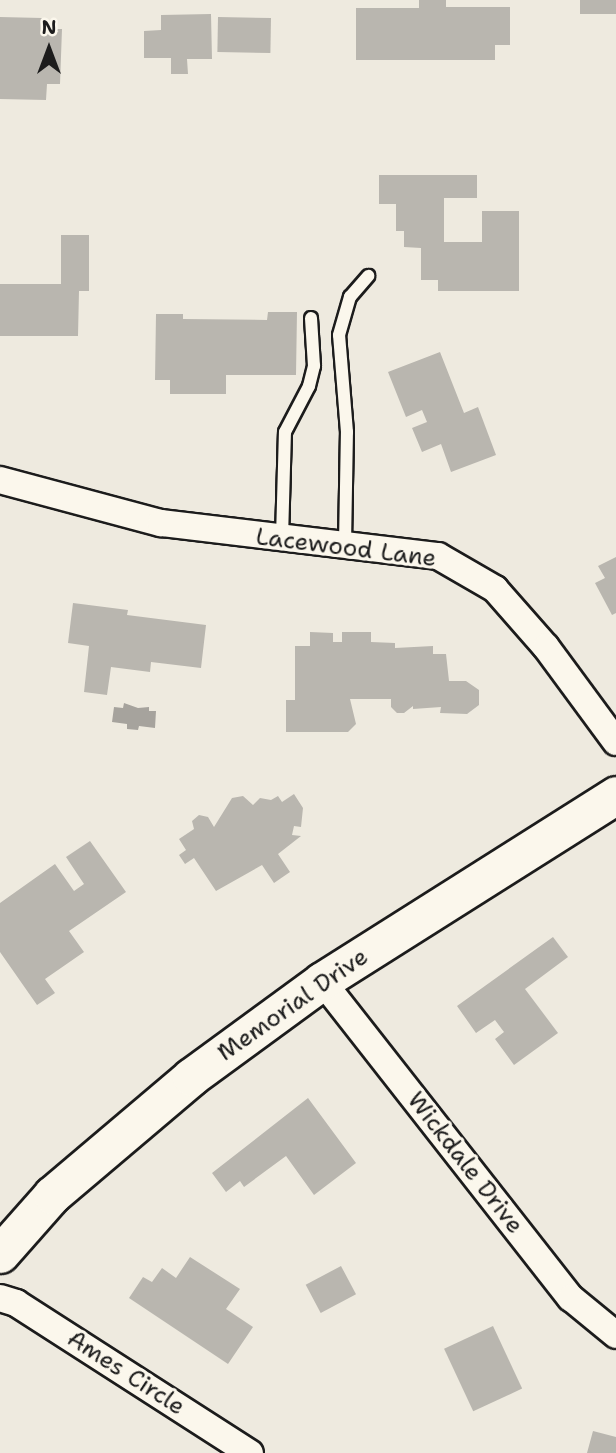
<!DOCTYPE html>
<html>
<head>
<meta charset="utf-8">
<style>
	body { margin:0 }
	#map { position:relative; width:616px; height:1453px; overflow:hidden; background:#eeeadf; font-family:"Shantell Sans",sans-serif }
	div>[style] { position:absolute }
	.water>* { inset:0; background:#a6a39d }
	.building>* { inset:0; background:#b9b6af; transform-origin:0 0 }
	.roads { filter:drop-shadow(2px 0 #1c1c1c) drop-shadow(-2px 0 #1c1c1c) drop-shadow(0 2px #1c1c1c) drop-shadow(0 -2px #1c1c1c) }
	.lane>* { height:12px; margin:-6px; padding:0 6px; transform-origin:6px; border-radius:6px; background:#fbf7ec }
	.street>* { height:26px; margin:-13px; padding:0 13px; transform-origin:13px; border-radius:13px; background:#fbf7ec }
	.secondary>* { height:37px; margin:-18.5px; padding:0 18.5px; transform-origin:18.5px; border-radius:18.5px; background:#fbf7ec }
	span { translate:-50% -50%; white-space:nowrap; text-align:center; line-height:1.15; -webkit-text-stroke:6px #fbf7ec; paint-order:stroke }
	.street-label { font-size:24px; color:#1c1c1c }
	.north { position:absolute; left:14px; top:14px; width:70px; height:70px; -webkit-text-stroke:5px #fbf7ec; paint-order:stroke; rotate:0deg; font-size:19px; font-weight:700; line-height:28px; text-align:center; color:#1c1c1c }
	.north::after { content:''; display:block; margin:auto; width:24px; height:32px; background:#1c1c1c; clip-path:polygon(50% 0,100% 100%,50% 72%,0 100%) }
</style>
</head>
<body>
<div id="map">
	<div class="water">
		<div style="clip-path:polygon(124px 703px,138px 708px,149px 707px,149px 711px,156px 711px,155px 728px,139px 726px,138px 730px,127px 729px,127px 724px,112px 722px,114px 707px,123px 708px)"></div>
	</div>
	<div class="building">
		<div style="clip-path:polygon(419px 0,446px 0,446px 7px,510px 7px,510px 45px,495px 45px,495px 60px,356px 60px,356px 8px,419px 8px)"></div>
		<div style="left:580px;top:0;width:36px;height:14px"></div>
		<div style="clip-path:polygon(211px 14px,212px 59px,187px 59px,188px 74px,171px 74px,171px 58px,144px 58px,144px 31px,161px 30px,161px 15px)"></div>
		<div style="clip-path:polygon(0 17px,42px 18px,41px 29px,62px 29px,60px 84px,47px 84px,46px 100px,0 99px)"></div>
		<div style="left:218px;top:17px;width:53px;height:35px;rotate:1deg"></div>
		<div style="clip-path:polygon(379px 175px,477px 175px,477px 198px,444px 198px,444px 242px,482px 242px,482px 211px,519px 211px,519px 291px,438px 291px,438px 280px,421px 280px,421px 248px,404px 247px,404px 231px,396px 231px,396px 204px,379px 204px)"></div>
		<div style="clip-path:polygon(61px 235px,89px 235px,89px 291px,79px 291px,78px 336px,0 336px,0 284px,61px 284px)"></div>
		<div style="clip-path:polygon(268px 312px,297px 312px,296px 375px,226px 375px,226px 394px,170px 394px,170px 380px,155px 380px,156px 314px,183px 314px,183px 319px,267px 320px)"></div>
		<div style="clip-path:polygon(440px 352px,464px 413px,478px 407px,496px 455px,451px 472px,441px 444px,422px 452px,412px 428px,427px 422px,422px 410px,406px 417px,388px 372px)"></div>
		<div style="clip-path:polygon(616px 557px,616px 613px,612px 615px,595px 583px,605px 578px,598px 566px)"></div>
		<div style="clip-path:polygon(73px 603px,128px 610px,127px 615px,206px 625px,201px 668px,151px 662px,150px 672px,111px 667px,107px 695px,84px 692px,89px 646px,68px 643px)"></div>
		<div style="clip-path:polygon(310px 632px,333px 633px,333px 642px,342px 642px,342px 632px,371px 632px,371px 642px,395px 643px,395px 648px,433px 646px,433px 654px,446px 654px,449px 681px,466px 681px,479px 690px,479px 705px,467px 714px,440px 713px,441px 707px,413px 709px,413px 706px,404px 713px,397px 713px,391px 707px,391px 699px,350px 699px,356px 724px,348px 732px,286px 732px,286px 700px,295px 700px,295px 646px,310px 646px)"></div>
		<div style="clip-path:polygon(294px 794px,303px 808px,301px 827px,294px 826px,292px 835px,301px 836px,278px 854px,290px 872px,274px 883px,262px 865px,216px 891px,194px 858px,185px 864px,179px 855px,186px 850px,179px 839px,194px 829px,192px 821px,199px 815px,208px 817px,214px 827px,232px 798px,243px 796px,253px 805px,260px 798px,271px 800px,278px 796px,282px 802px)"></div>
		<div style="clip-path:polygon(90px 841px,126px 892px,69px 931px,84px 952px,45px 979px,55px 993px,37px 1005px,0 952px,0 903px,55px 864px,74px 891px,84px 884px,66px 857px)"></div>
		<div style="clip-path:polygon(553px 937px,568px 957px,525px 989px,558px 1033px,514px 1065px,495px 1039px,504px 1032px,495px 1020px,476px 1033px,457px 1006px)"></div>
		<div style="clip-path:polygon(308px 1098px,356px 1163px,314px 1195px,286px 1156px,244px 1187px,240px 1181px,226px 1192px,212px 1173px)"></div>
		<div style="clip-path:polygon(190px 1257px,240px 1289px,226px 1309px,253px 1327px,228px 1364px,129px 1298px,143px 1277px,152px 1282px,162px 1268px,176px 1278px)"></div>
		<div style="left:341px;top:1266px;width:32px;height:40px;rotate:62deg"></div>
		<div style="left:493px;top:1326px;width:69px;height:54px;rotate:65deg"></div>
		<div style="clip-path:polygon(593px 1431px,616px 1437px,616px 1453px,587px 1453px)"></div>
	</div>
	<div class="roads">
		<div class="lane">
			<div style="left:282px;top:538px;width:106px;rotate:-88.4deg"></div>
			<div style="left:285px;top:432px;width:52px;rotate:-62.4deg"></div>
			<div style="left:309px;top:386px;width:21px;rotate:-76deg"></div>
			<div style="left:314px;top:366px;width:48px;rotate:-93.6deg"></div>
			<div style="left:345px;top:544px;width:112px;rotate:-89deg"></div>
			<div style="left:347px;top:432px;width:97px;rotate:-94.7deg"></div>
			<div style="left:339px;top:335px;width:40px;rotate:-74deg"></div>
			<div style="left:350px;top:297px;width:28px;rotate:-49deg"></div>
		</div>
		<div class="street">
			<div style="left:0;top:480px;width:167px;rotate:15deg"></div>
			<div style="left:161px;top:523px;width:279px;rotate:6.8deg"></div>
			<div style="left:438px;top:556px;width:66px;rotate:30.1deg"></div>
			<div style="left:495px;top:589px;width:77px;rotate:48.7deg"></div>
			<div style="left:546px;top:647px;width:118px;rotate:53.6deg"></div>
			<div style="left:322px;top:981px;width:403px;rotate:51.9deg"></div>
			<div style="left:571px;top:1298px;width:58px;rotate:39.4deg"></div>
			<div style="left:0;top:1298px;width:17px;rotate:17deg"></div>
			<div style="left:16px;top:1303px;width:278px;rotate:32.7deg"></div>
		</div>
		<div class="secondary">
			<div style="left:0;top:1254px;width:79px;rotate:-48.6deg"></div>
			<div style="left:52px;top:1195px;width:182px;rotate:-40.3deg"></div>
			<div style="left:191px;top:1077px;width:162px;rotate:-36.2deg"></div>
			<div style="left:322px;top:981px;width:348px;rotate:-32.3deg"></div>
		</div>
	</div>
	<div class="street-label">
		<span style="left:346px;top:548px;rotate:7deg">Lacewood Lane</span>
		<span style="left:293px;top:1005px;rotate:-35deg">Memorial Drive</span>
		<span style="left:465px;top:1163px;rotate:52deg">Wickdale Drive</span>
		<span style="left:126px;top:1373px;rotate:33deg">Ames Circle</span>
	</div>
	<div class="north">N</div>
</div>
</body>
</html>
